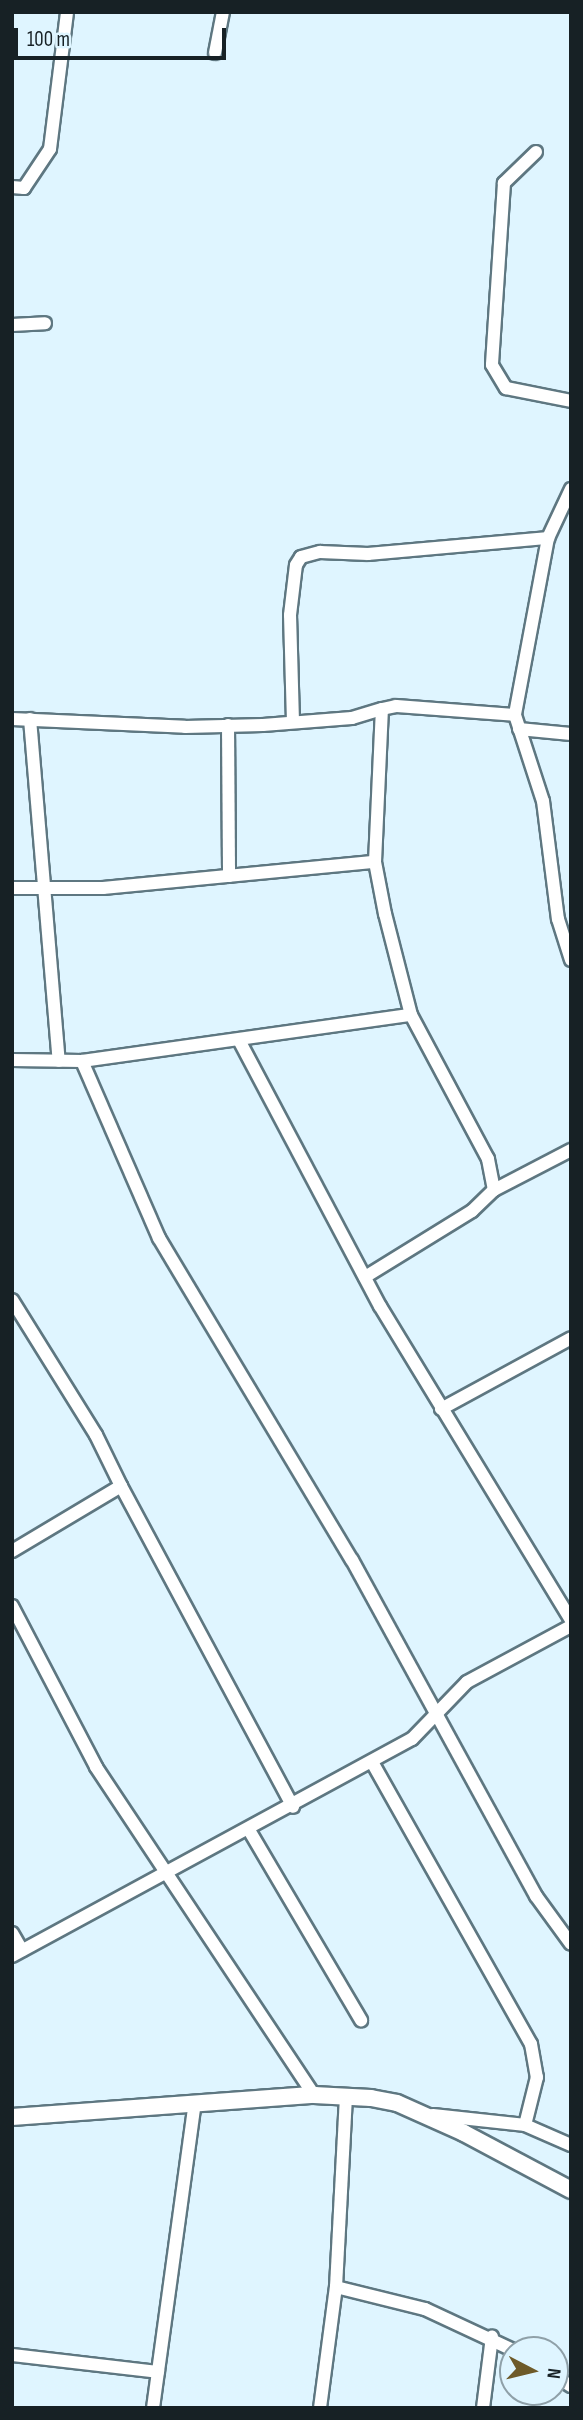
<!DOCTYPE html>
<html>
<head>
<meta charset="utf-8">
<style>
	body { margin:0 }
	#map { position:relative; width:583px; height:2420px; overflow:hidden; background:#dff5ff; font-family:"Sofia Sans Condensed",sans-serif }
	div>[style] { position:absolute }
	.roads { filter:drop-shadow(2px 0 #5e7781) drop-shadow(-2px 0 #5e7781) drop-shadow(0 2px #5e7781) drop-shadow(0 -2px #5e7781) }
	.minor>* { height:12px; margin:-6px; padding:0 6px; transform-origin:6px; border-radius:6px; background:#fff }
	.tertiary>* { height:16px; margin:-8px; padding:0 8px; transform-origin:8px; border-radius:8px; background:#fff }
	span { translate:-50% -50%; white-space:nowrap; text-align:center; line-height:1.15; -webkit-text-stroke:6px #dff5ff; paint-order:stroke }
	.frame { position:absolute; inset:0; border:14px solid #172125; pointer-events:none }
	.north { position:absolute; left:499px; top:2336px; width:70px; height:70px; box-sizing:border-box; background:#dff5ff; border:2px solid #8fa0a8; border-radius:50%; rotate:97deg; font-size:19px; font-weight:700; line-height:28px; text-align:center; color:#172125 }
	.north::after { content:''; display:block; margin:auto; width:24px; height:32px; background:#6e5a29; clip-path:polygon(50% 0,100% 100%,50% 72%,0 100%) }
	.scale { position:absolute; left:14px; top:28px; width:212px; height:32px; box-sizing:border-box; border:4px solid #172125; border-top:0; padding-left:9px; font-size:21px; line-height:24px; white-space:nowrap; color:#172125; -webkit-text-stroke:5px #dff5ff; paint-order:stroke }
</style>
</head>
<body>
<div id="map">
	<div class="roads">
		<div class="minor">
			<div style="left:215px;top:53px;width:42px;rotate:-79deg"></div>
			<div style="left:536px;top:152px;width:45px;rotate:135.9deg"></div>
			<div style="left:504px;top:183px;width:182px;rotate:93.8deg"></div>
			<div style="left:492px;top:365px;width:27px;rotate:59deg"></div>
			<div style="left:506px;top:388px;width:66px;rotate:11.3deg"></div>
			<div style="left:12px;top:187px;width:12px;rotate:5deg"></div>
			<div style="left:24px;top:188px;width:47px;rotate:-56.3deg"></div>
			<div style="left:50px;top:149px;width:138px;rotate:-82.9deg"></div>
			<div style="left:12px;top:325px;width:33px;rotate:-3deg"></div>
			<div style="left:571px;top:489px;width:54px;rotate:115.1deg"></div>
			<div style="left:548px;top:538px;width:180px;rotate:100.6deg"></div>
			<div style="left:515px;top:715px;width:90px;rotate:72deg"></div>
			<div style="left:543px;top:801px;width:119px;rotate:82.8deg"></div>
			<div style="left:558px;top:919px;width:43px;rotate:72.4deg"></div>
			<div style="left:12px;top:719px;width:173px;rotate:2.6deg"></div>
			<div style="left:185px;top:727px;width:78px;rotate:-1.5deg"></div>
			<div style="left:263px;top:725px;width:89px;rotate:-4.5deg"></div>
			<div style="left:352px;top:718px;width:31px;rotate:-17deg"></div>
			<div style="left:30px;top:719px;width:343px;rotate:85.2deg"></div>
			<div style="left:293px;top:722px;width:107px;rotate:-91.6deg"></div>
			<div style="left:290px;top:615px;width:50px;rotate:-83.2deg"></div>
			<div style="left:296px;top:565px;width:9px;rotate:-58deg"></div>
			<div style="left:301px;top:557px;width:20px;rotate:-15deg"></div>
			<div style="left:320px;top:552px;width:48px;rotate:2.4deg"></div>
			<div style="left:368px;top:554px;width:181px;rotate:-5.1deg"></div>
			<div style="left:228px;top:725px;width:151px;rotate:89.6deg"></div>
			<div style="left:519px;top:729px;width:52px;rotate:5.5deg"></div>
			<div style="left:12px;top:888px;width:91px"></div>
			<div style="left:103px;top:888px;width:273px;rotate:-5.5deg"></div>
			<div style="left:239px;top:1040px;width:301px;rotate:62.1deg"></div>
			<div style="left:380px;top:1306px;width:368px;rotate:58.7deg"></div>
			<div style="left:12px;top:1060px;width:70px;rotate:0.8deg"></div>
			<div style="left:82px;top:1061px;width:332px;rotate:-8deg"></div>
			<div style="left:82px;top:1061px;width:193px;rotate:66.5deg"></div>
			<div style="left:159px;top:1238px;width:375px;rotate:59.1deg"></div>
			<div style="left:352px;top:1560px;width:383px;rotate:61.3deg"></div>
			<div style="left:536px;top:1896px;width:59px;rotate:53.9deg"></div>
			<div style="left:494px;top:1190px;width:87px;rotate:-27.5deg"></div>
			<div style="left:365px;top:1277px;width:126px;rotate:-31.7deg"></div>
			<div style="left:472px;top:1211px;width:30px;rotate:-44deg"></div>
			<div style="left:494px;top:1190px;width:32px;rotate:-101deg"></div>
			<div style="left:488px;top:1159px;width:163px;rotate:-118.1deg"></div>
			<div style="left:411px;top:1015px;width:104px;rotate:-104.4deg"></div>
			<div style="left:385px;top:914px;width:53px;rotate:-100.9deg"></div>
			<div style="left:375px;top:862px;width:153px;rotate:-87.4deg"></div>
			<div style="left:382px;top:709px;width:14px;rotate:-12deg"></div>
			<div style="left:396px;top:706px;width:119px;rotate:4.3deg"></div>
			<div style="left:12px;top:1300px;width:159px;rotate:58.1deg"></div>
			<div style="left:96px;top:1435px;width:57px;rotate:63.9deg"></div>
			<div style="left:121px;top:1486px;width:127px;rotate:149.2deg"></div>
			<div style="left:441px;top:1409px;width:148px;rotate:-28.6deg"></div>
			<div style="left:121px;top:1486px;width:364px;rotate:61.8deg"></div>
			<div style="left:12px;top:1606px;width:182px;rotate:62.4deg"></div>
			<div style="left:96px;top:1767px;width:394px;rotate:56.4deg"></div>
			<div style="left:372px;top:1762px;width:324px;rotate:60.6deg"></div>
			<div style="left:531px;top:2044px;width:34px;rotate:80deg"></div>
			<div style="left:537px;top:2077px;width:49px;rotate:104deg"></div>
			<div style="left:249px;top:1830px;width:221px;rotate:59.5deg"></div>
			<div style="left:12px;top:1933px;width:20px;rotate:60deg"></div>
			<div style="left:12px;top:1956px;width:455px;rotate:-28.5deg"></div>
			<div style="left:412px;top:1739px;width:79px;rotate:-46deg"></div>
			<div style="left:467px;top:1682px;width:118px;rotate:-28.3deg"></div>
			<div style="left:433px;top:2115px;width:93px;rotate:6.2deg"></div>
			<div style="left:525px;top:2125px;width:50px;rotate:23.5deg"></div>
			<div style="left:336px;top:2287px;width:92px;rotate:13.9deg"></div>
			<div style="left:425px;top:2309px;width:97px;rotate:25deg"></div>
			<div style="left:12px;top:2355px;width:147px;rotate:6.6deg"></div>
			<div style="left:555px;top:2376px;width:19px;rotate:32deg"></div>
			<div style="left:153px;top:2408px;width:308px;rotate:-82.2deg"></div>
			<div style="left:320px;top:2408px;width:122px;rotate:-82.5deg"></div>
			<div style="left:336px;top:2287px;width:190px;rotate:-87deg"></div>
			<div style="left:483px;top:2408px;width:72px;rotate:-82.8deg"></div>
		</div>
		<div class="tertiary">
			<div style="left:12px;top:2117px;width:303px;rotate:-4.2deg"></div>
			<div style="left:314px;top:2095px;width:57px;rotate:3deg"></div>
			<div style="left:371px;top:2098px;width:26px;rotate:11deg"></div>
			<div style="left:397px;top:2103px;width:73px;rotate:24.1deg"></div>
			<div style="left:464px;top:2133px;width:121px;rotate:28deg"></div>
		</div>
	</div>
	<div class="frame"></div>
	<div class="north">N</div>
	<div class="scale">100 m</div>
</div>
</body>
</html>
